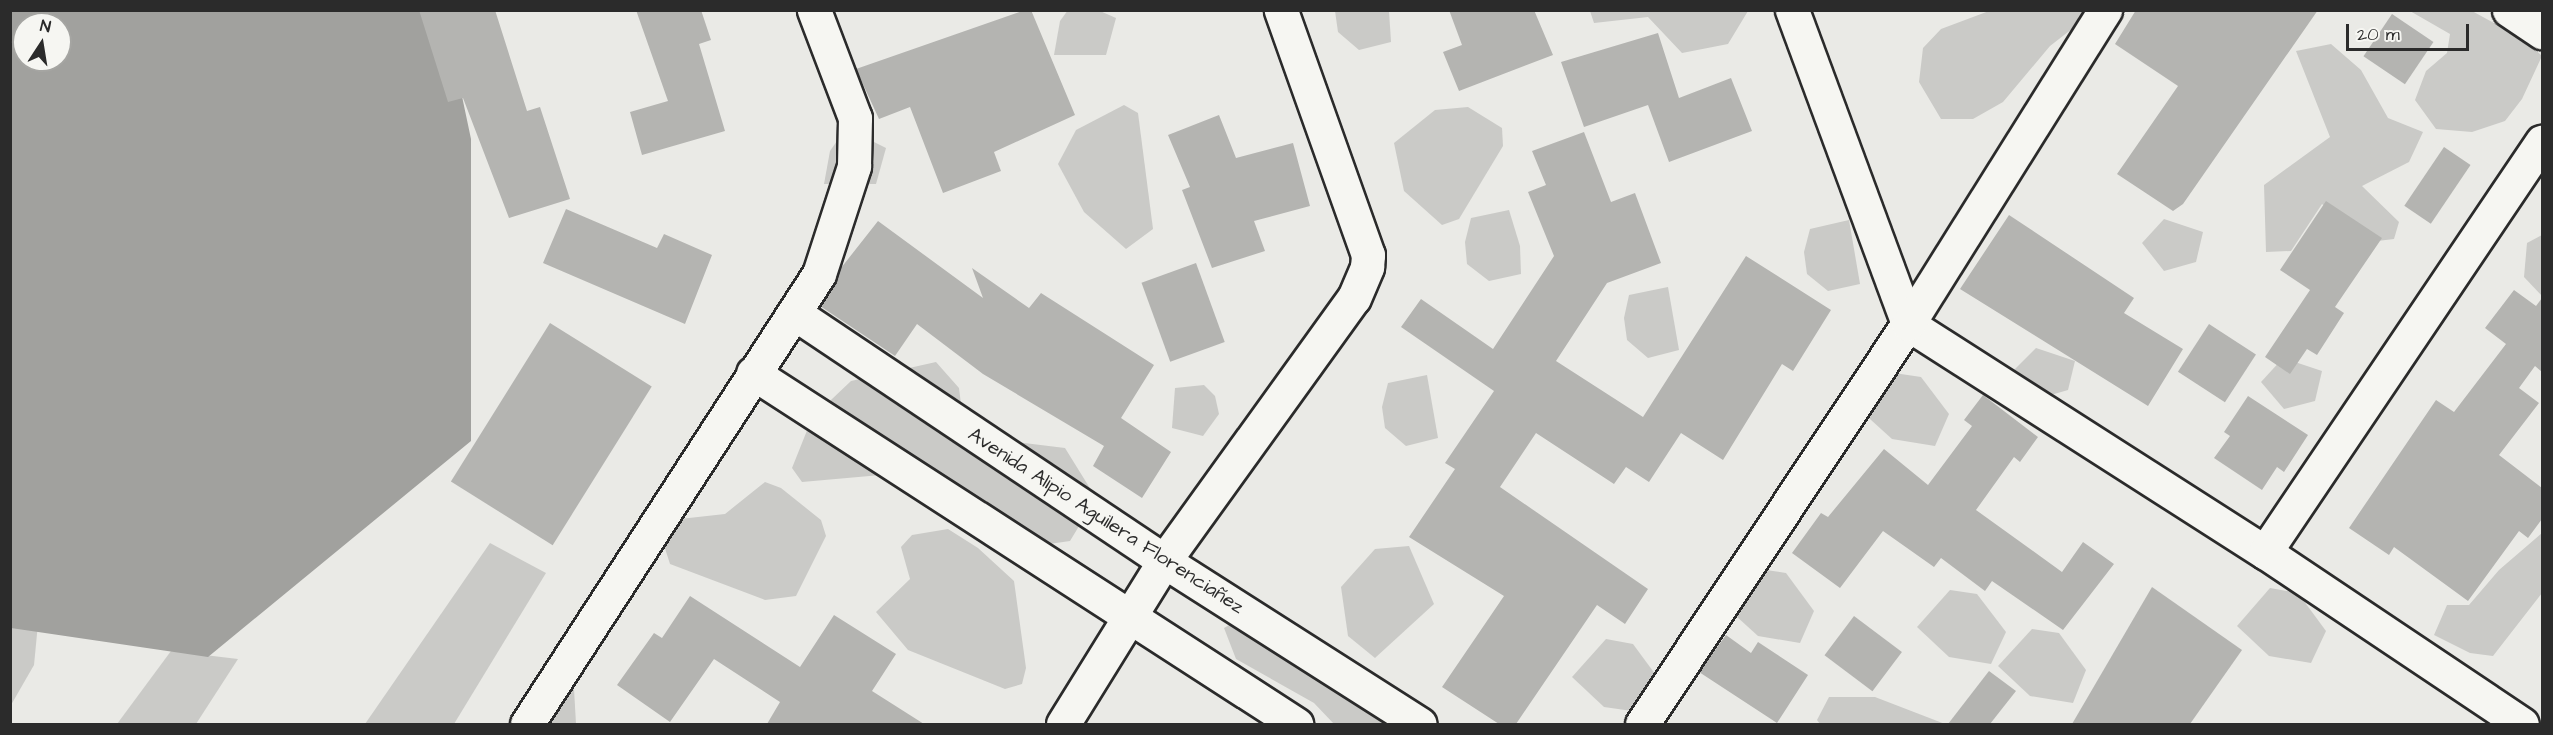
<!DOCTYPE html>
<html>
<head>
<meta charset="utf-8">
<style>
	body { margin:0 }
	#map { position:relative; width:2553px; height:735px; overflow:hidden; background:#eaeae6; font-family:"Architects Daughter",sans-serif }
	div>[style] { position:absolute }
	.green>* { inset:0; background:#cacac7 }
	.water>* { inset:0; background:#a1a19e }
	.building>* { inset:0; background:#b4b4b1; transform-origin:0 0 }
	.roads { filter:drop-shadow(2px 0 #2b2b2b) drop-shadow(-2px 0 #2b2b2b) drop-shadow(0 2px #2b2b2b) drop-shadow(0 -2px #2b2b2b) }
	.minor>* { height:33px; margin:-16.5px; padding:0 16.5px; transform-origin:16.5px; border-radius:16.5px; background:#f6f6f2 }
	span { translate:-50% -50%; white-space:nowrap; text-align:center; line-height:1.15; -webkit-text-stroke:5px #f6f6f2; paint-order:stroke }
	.street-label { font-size:20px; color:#2b2b2b }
	.frame { position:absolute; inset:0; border:12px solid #2b2b2b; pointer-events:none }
	.north { position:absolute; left:12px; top:12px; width:60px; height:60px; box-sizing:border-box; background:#f6f6f2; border:2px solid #a5a5a2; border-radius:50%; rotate:12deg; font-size:16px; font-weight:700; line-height:24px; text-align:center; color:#2b2b2b }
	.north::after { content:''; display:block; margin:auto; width:21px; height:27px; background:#2b2b2b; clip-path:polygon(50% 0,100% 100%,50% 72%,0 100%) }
	.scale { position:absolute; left:2346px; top:24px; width:123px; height:27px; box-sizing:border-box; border:3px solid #2b2b2b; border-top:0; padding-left:8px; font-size:18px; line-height:21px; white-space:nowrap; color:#2b2b2b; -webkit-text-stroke:4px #f6f6f2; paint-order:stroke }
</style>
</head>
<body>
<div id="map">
	<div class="green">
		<div style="clip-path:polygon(1068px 10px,1100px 11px,1116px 18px,1106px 55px,1054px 55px,1060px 21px)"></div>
		<div style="clip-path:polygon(1335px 11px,1389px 11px,1391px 42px,1359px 50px,1338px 32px)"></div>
		<div style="clip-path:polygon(1590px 11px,1590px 10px,1748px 11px,1728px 44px,1682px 53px,1648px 17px,1594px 23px)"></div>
		<div style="clip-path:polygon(1989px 11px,2095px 11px,2050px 46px,2003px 102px,1973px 119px,1941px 119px,1919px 82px,1923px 48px,1941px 29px)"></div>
		<div style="clip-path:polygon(2410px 11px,2472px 11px,2525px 40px,2542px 56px,2522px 99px,2505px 121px,2472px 132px,2436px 129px,2415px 100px,2426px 71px,2447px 53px,2450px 34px)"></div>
		<div style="clip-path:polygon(2331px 44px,2361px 70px,2388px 118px,2423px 132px,2409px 162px,2362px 186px,2399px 222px,2394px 239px,2369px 242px,2322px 204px,2291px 251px,2266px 252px,2264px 185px,2330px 137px,2296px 51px)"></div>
		<div style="clip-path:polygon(1124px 105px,1138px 113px,1153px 229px,1126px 249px,1084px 212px,1058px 164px,1076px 130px)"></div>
		<div style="clip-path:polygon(1468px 107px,1502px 128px,1503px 146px,1459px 219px,1442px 225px,1404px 191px,1394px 143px,1435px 110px)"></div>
		<div style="clip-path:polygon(846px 128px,886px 148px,876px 184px,824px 184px,830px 151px)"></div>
		<div style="clip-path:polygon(1509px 210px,1520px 246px,1521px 274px,1489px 281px,1467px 264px,1465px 242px,1471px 218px)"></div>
		<div style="clip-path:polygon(2164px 219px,2203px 232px,2196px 262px,2164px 271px,2142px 243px)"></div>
		<div style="clip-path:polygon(1849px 220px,1860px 284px,1828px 291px,1807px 274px,1804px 252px,1810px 229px)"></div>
		<div style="clip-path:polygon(2542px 235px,2542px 296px,2524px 277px,2527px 243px)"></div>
		<div style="clip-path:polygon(1668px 287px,1679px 350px,1648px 358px,1627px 340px,1624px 318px,1629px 295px)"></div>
		<div style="clip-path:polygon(2036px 348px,2075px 361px,2068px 390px,2037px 399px,2013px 371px)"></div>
		<div style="clip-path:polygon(2283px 358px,2322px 371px,2315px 401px,2284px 409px,2261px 382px)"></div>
		<div style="clip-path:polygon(936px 362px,959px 388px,965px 436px,1065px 448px,1096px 498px,1070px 541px,1035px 546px,892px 474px,802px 482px,792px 468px,812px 418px,851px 381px)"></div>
		<div style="clip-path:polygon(1894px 373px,1921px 377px,1949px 414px,1935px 446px,1892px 439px,1860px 410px)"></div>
		<div style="clip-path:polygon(1427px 375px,1438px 438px,1406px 446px,1385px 428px,1382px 407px,1388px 383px)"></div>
		<div style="clip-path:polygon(1204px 385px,1215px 396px,1219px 414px,1203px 436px,1172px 428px,1175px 388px)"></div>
		<div style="clip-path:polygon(765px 482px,781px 488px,821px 520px,826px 536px,796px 596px,765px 600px,670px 564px,660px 533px,671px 520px,725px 514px)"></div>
		<div style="clip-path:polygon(948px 529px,978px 548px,1014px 581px,1026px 668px,1022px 684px,1005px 689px,908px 650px,876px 612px,910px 579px,901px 547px,912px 535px)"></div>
		<div style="clip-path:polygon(2542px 533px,2542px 593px,2493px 656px,2470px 653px,2434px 635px,2447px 605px,2469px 605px,2499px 570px)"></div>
		<div style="clip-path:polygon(490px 543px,546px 573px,454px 724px,365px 724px)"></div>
		<div style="clip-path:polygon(1409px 546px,1434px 604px,1375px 658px,1348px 636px,1341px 587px,1375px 549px)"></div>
		<div style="clip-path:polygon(1759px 569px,1786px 573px,1814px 611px,1800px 643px,1758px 636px,1725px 606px)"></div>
		<div style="clip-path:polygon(2270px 588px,2298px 593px,2326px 631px,2311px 663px,2269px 656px,2237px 626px)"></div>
		<div style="clip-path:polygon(1950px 590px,1977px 594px,2006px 632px,1991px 664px,1949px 657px,1917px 627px)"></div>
		<div style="clip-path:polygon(11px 597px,40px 603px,34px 665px,11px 705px)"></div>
		<div style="clip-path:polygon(1238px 620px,1386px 697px,1389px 724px,1334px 724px,1314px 703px,1236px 659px,1224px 628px)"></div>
		<div style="clip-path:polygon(2032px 629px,2059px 633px,2086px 670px,2073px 703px,2030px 696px,1998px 666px)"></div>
		<div style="clip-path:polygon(1606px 639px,1633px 644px,1661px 682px,1646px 713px,1604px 707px,1572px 677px)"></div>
		<div style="clip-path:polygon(171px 651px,238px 659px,196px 724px,117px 724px)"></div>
		<div style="clip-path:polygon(574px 689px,576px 724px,530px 724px,541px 701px)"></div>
		<div style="clip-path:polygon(1829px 697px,1875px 697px,1945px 724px,1820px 724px,1817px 720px)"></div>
	</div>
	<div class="water">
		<div style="clip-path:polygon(evenodd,11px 11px,444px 11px,471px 139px,471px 441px,208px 657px,11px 628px,11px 11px,24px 24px,60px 24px,60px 60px,24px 60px,24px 24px)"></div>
	</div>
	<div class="building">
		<div style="clip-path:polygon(419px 10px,495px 10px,527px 111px,540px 107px,570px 199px,509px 218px,463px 98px,448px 102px)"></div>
		<div style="clip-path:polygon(636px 10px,701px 10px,711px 40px,699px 44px,725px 131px,642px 155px,630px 112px,668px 101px)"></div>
		<div style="clip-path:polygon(1025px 10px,1031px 10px,1075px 115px,994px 152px,1001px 171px,943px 193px,910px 107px,879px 119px,856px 69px)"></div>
		<div style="clip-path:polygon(1449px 10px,1534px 10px,1553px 55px,1459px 91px,1443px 52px,1462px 45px)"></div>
		<div style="clip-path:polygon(2136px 10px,2318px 10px,2183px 204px,2173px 211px,2117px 174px,2178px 86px,2115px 44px)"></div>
		<div style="left:2392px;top:14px;width:50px;height:51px;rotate:34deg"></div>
		<div style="clip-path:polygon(1658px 33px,1679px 98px,1731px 78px,1752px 131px,1669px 162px,1648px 105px,1584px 127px,1561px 62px)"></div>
		<div style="clip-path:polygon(1219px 115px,1236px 158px,1293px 143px,1310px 206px,1254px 221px,1265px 251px,1212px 268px,1182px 190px,1190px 187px,1168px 135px)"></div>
		<div style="clip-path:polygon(1584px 132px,1611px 202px,1635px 193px,1661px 263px,1607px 283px,1556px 361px,1643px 417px,1746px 256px,1831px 310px,1793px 371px,1782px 364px,1723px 460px,1681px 433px,1649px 482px,1626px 467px,1614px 484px,1536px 433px,1500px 487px,1648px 589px,1625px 624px,1597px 605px,1516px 724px,1499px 724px,1442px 687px,1504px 596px,1409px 537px,1455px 469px,1445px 463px,1494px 391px,1401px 327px,1421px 299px,1493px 349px,1554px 256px,1528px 192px,1546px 185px,1532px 151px)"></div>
		<div style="left:2444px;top:147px;width:32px;height:71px;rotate:34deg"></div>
		<div style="clip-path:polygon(2326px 201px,2382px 238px,2335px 307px,2344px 313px,2317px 355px,2307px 349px,2290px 374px,2265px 357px,2310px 290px,2280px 270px)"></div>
		<div style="clip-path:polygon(566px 209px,657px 248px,664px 234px,712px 255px,685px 324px,543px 263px)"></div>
		<div style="clip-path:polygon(2009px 215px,2134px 298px,2124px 313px,2183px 349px,2148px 406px,1960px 289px)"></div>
		<div style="clip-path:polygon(878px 221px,983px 298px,972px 268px,1029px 308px,1041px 293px,1154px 365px,1121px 418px,1171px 452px,1142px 498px,1093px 466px,1104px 446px,983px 374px,917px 324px,895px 356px,820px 306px,841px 268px)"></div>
		<div style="left:1196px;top:263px;width:84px;height:58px;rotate:70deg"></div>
		<div style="clip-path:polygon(2514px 290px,2536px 306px,2542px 298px,2542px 372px,2535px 366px,2519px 388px,2539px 403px,2499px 455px,2542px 488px,2542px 519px,2528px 538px,2519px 531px,2468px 601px,2394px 547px,2389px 555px,2349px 528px,2436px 400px,2454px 412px,2506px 344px,2485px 328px)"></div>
		<div style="left:550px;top:323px;width:120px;height:187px;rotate:32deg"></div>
		<div style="left:2209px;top:324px;width:56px;height:57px;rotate:33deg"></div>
		<div style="clip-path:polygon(1983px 395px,2038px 437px,2020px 462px,2014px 457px,1976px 510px,2062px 572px,2083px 542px,2114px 564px,2063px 630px,1992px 581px,1985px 591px,1941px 558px,1934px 567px,1883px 531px,1840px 588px,1792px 553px,1821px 513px,1828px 517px,1884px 449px,1928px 485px,1972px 426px,1964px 420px)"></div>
		<div style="clip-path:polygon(2248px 396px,2308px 435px,2284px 472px,2277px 467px,2262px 490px,2214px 458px,2230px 436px,2224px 432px)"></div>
		<div style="clip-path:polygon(2152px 587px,2242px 650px,2190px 724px,2072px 724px)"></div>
		<div style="clip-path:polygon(690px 596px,800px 667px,834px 615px,896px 654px,872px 691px,924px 724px,767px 724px,780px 702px,714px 659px,670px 722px,617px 685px,654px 633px,662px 638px)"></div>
		<div style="left:1854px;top:616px;width:60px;height:49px;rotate:37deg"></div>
		<div style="clip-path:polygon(1726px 635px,1751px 653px,1758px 642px,1808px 675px,1777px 723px,1699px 672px)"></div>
		<div style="clip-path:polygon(1989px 671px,2016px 691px,1990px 724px,1948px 724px)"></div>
	</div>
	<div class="roads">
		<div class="minor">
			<div style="left:1792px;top:10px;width:335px;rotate:69.7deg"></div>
			<div style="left:1908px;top:324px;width:424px;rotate:32.6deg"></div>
			<div style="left:2265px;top:552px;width:309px;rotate:33.8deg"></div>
			<div style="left:2509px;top:10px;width:40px;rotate:34deg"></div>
			<div style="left:794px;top:313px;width:445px;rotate:33.8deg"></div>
			<div style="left:1164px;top:561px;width:303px;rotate:32.5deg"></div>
			<div style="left:753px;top:373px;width:647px;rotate:32.88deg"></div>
			<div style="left:2265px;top:552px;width:495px;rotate:-56deg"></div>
			<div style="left:527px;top:724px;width:536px;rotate:-57.02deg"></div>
			<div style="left:819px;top:274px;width:114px;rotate:-72deg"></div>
			<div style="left:854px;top:166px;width:48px;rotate:-88.8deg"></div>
			<div style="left:855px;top:118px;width:116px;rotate:-110.8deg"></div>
			<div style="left:1063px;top:724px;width:192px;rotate:-58.2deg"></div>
			<div style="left:1164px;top:561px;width:324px;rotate:-54.2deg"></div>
			<div style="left:1354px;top:298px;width:34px;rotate:-67deg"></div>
			<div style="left:1367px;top:267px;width:12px;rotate:-85deg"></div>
			<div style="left:1368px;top:255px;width:260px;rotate:-109.6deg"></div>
			<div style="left:1642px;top:724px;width:480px;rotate:-56.4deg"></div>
			<div style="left:1908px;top:324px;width:371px;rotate:-57.9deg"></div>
		</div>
	</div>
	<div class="street-label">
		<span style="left:1106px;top:521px;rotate:33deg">Avenida Alipio Aguilera Florenciañez</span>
	</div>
	<div class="frame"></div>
	<div class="north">N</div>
	<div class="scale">20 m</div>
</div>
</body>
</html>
